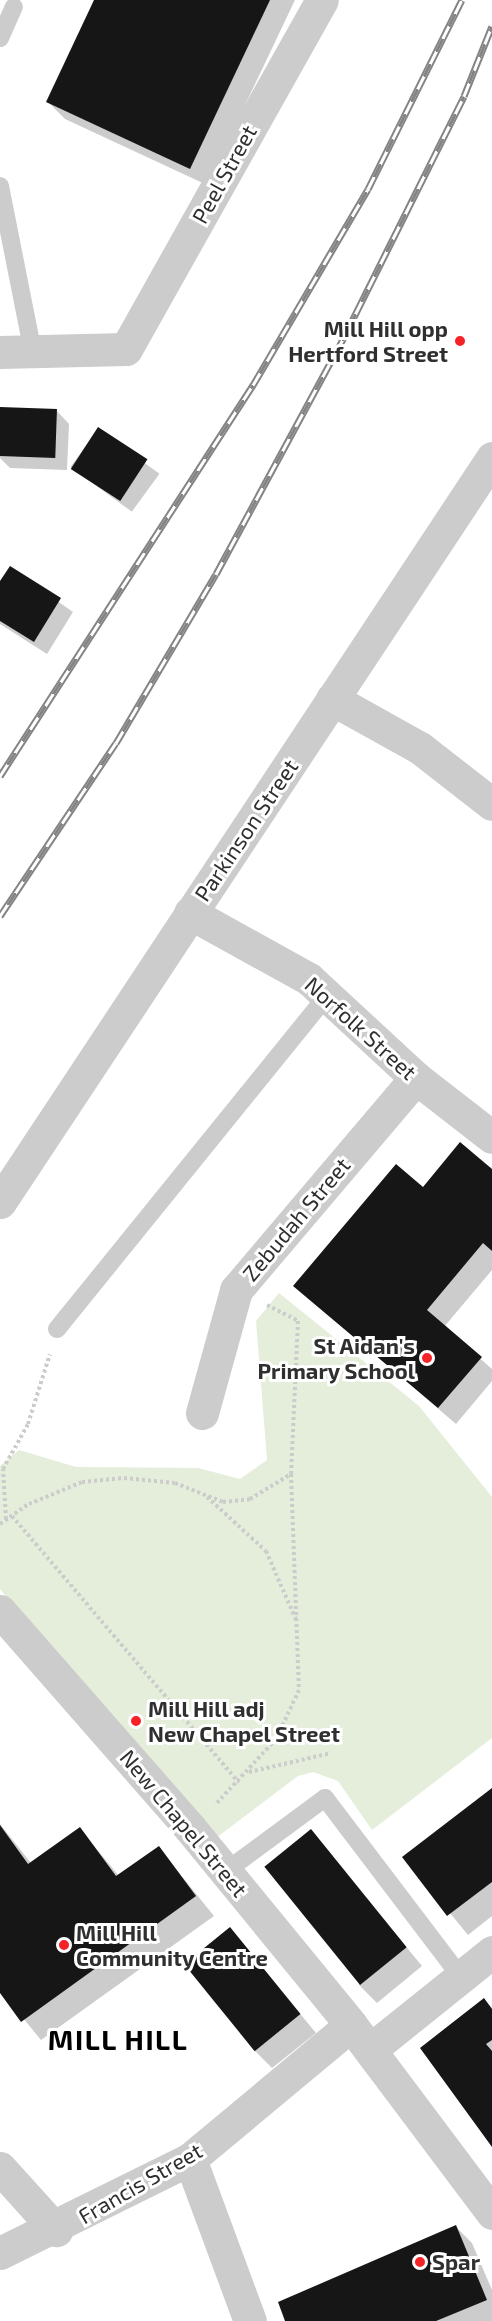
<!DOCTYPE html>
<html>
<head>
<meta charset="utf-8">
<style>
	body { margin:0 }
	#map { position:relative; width:492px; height:2321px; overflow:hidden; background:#fff; font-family:"Exo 2",sans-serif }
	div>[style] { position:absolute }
	.green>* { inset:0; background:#e4eedb }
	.shadow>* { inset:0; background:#0003; transform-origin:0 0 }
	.building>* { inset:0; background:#161616; transform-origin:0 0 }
	.path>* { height:4px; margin-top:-2px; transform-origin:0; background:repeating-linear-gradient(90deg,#ccc 0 3px,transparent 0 6px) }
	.service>* { height:18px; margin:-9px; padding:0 9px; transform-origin:9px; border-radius:9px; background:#ccc }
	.minor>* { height:33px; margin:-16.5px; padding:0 16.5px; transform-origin:16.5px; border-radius:16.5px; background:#ccc }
	.rail>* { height:7px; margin-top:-3.5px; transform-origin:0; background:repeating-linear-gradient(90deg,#fff 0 14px,#848484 0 28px); box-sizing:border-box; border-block:2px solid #848484 }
	.dots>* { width:16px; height:16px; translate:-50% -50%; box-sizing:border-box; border:3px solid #fff; border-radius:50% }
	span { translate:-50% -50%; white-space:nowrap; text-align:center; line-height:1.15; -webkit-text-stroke:6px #fff; paint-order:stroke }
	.street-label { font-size:22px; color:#2f2f2f }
	.poi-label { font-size:22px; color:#2f2f2f; font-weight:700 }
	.right { translate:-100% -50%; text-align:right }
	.left { translate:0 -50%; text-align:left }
	.district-label { font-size:28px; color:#000; font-weight:700; letter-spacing:1.5px }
</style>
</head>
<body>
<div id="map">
	<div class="green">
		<div style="clip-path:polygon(279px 1293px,419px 1406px,492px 1497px,492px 1738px,372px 1830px,338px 1781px,313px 1772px,298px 1776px,208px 1844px,0 1589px,0 1466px,19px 1450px,76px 1467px,198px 1468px,240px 1479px,267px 1460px,256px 1321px)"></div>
	</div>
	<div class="shadow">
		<div style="clip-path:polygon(96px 0,295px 0,207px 185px,65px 119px,48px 102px)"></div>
		<div style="clip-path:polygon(0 408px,56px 410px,69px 424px,67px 470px,10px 468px,0 458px)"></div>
		<div style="left:98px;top:429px;width:76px;height:47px;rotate:36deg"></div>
		<div style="clip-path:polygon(10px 568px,73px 612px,47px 654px,0 624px,0 584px)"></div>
		<div style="clip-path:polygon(492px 1171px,492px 1270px,444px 1327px,492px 1369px,492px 1381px,456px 1424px,295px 1286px)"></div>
		<div style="clip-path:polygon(492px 1790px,492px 1916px,468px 1935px,404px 1857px)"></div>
		<div style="clip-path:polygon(0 1824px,31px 1863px,80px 1829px,119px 1876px,159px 1848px,214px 1916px,41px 2040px,0 1990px)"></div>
		<div style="clip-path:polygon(311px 1831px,422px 1966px,377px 2003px,360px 1986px)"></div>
		<div style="clip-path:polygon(230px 1929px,316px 2033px,272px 2068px,255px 2051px)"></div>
		<div style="clip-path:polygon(484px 2000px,492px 2008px,492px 2144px,422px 2049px)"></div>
		<div style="clip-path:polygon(455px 2226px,472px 2243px,492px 2290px,492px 2321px,287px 2321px)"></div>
	</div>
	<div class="building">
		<div style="clip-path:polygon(94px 0,270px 0,190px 169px,46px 102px)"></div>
		<div style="left:0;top:407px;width:57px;height:49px;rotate:2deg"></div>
		<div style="left:98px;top:427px;width:59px;height:50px;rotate:33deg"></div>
		<div style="clip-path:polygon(10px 566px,61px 598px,34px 642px,0 621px,0 581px)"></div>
		<div style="clip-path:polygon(460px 1142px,492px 1169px,492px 1251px,483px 1243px,427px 1310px,482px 1357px,438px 1408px,293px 1286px,396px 1164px,423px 1187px)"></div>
		<div style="clip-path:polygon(492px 1788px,492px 1882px,447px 1916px,402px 1857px)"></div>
		<div style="clip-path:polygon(0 1825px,28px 1864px,80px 1827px,116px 1876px,159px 1846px,196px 1896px,21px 2022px,0 1993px)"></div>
		<div style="left:311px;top:1829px;width:152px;height:60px;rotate:51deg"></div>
		<div style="left:230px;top:1927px;width:112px;height:59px;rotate:51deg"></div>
		<div style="clip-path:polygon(484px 1998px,492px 2009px,492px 2040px,486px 2044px,492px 2051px,492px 2147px,420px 2048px)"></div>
		<div style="clip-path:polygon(456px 2225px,487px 2300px,436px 2321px,285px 2321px,278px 2302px)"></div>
	</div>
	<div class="path">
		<div style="left:267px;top:1305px;width:35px;rotate:27deg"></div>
		<div style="left:298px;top:1321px;width:153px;rotate:92.6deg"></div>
		<div style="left:207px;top:1497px;width:80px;rotate:42.5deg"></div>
		<div style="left:266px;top:1551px;width:77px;rotate:66.4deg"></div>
		<div style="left:12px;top:1516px;width:350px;rotate:49.6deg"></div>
		<div style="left:6px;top:1519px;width:50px;rotate:-93.4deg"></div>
		<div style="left:3px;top:1469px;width:51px;rotate:-60.9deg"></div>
		<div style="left:28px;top:1424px;width:73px;rotate:-72.6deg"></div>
		<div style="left:0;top:1524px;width:35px;rotate:-35deg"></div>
		<div style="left:29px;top:1504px;width:57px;rotate:-22.5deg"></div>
		<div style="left:82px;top:1482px;width:42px;rotate:-5.4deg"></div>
		<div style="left:124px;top:1478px;width:51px;rotate:5.6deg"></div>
		<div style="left:175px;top:1483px;width:52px;rotate:21.6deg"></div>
		<div style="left:223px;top:1502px;width:27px;rotate:-6deg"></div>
		<div style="left:250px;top:1499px;width:48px;rotate:-31.4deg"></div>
		<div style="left:291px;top:1474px;width:216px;rotate:87.9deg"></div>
		<div style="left:299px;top:1690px;width:54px;rotate:115.1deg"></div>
		<div style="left:276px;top:1739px;width:88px;rotate:132.7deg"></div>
		<div style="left:249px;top:1772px;width:84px;rotate:-13deg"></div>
	</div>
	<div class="service">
		<div style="left:0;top:38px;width:34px;rotate:-66deg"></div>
		<div style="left:0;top:186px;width:169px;rotate:78.8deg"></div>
		<div style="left:57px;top:1329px;width:431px;rotate:-51deg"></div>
		<div style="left:226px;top:1871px;width:123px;rotate:-36.4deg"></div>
		<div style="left:325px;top:1798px;width:225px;rotate:52.8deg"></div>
	</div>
	<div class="minor">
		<div style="left:0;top:352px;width:126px;rotate:-1.4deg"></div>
		<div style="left:126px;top:349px;width:400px;rotate:-60.7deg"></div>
		<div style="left:332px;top:699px;width:101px;rotate:29.1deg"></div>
		<div style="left:420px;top:748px;width:91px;rotate:37.9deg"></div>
		<div style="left:190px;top:913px;width:136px;rotate:29deg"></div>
		<div style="left:309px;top:979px;width:146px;rotate:42.8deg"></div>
		<div style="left:416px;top:1078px;width:96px;rotate:37.8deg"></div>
		<div style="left:0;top:1202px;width:892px;rotate:-56.52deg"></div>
		<div style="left:202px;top:1413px;width:128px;rotate:-74.5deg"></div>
		<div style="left:236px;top:1290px;width:278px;rotate:-49.7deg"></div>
		<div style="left:0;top:1611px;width:288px;rotate:48.8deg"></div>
		<div style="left:190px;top:1828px;width:254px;rotate:50.7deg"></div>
		<div style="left:351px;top:2025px;width:235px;rotate:53.1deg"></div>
		<div style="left:371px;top:2049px;width:155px;rotate:-38.7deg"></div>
		<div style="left:190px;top:2159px;width:173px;rotate:69.7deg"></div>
		<div style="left:0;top:2168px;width:84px;rotate:47.9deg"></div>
		<div style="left:0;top:2253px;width:212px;rotate:-26.3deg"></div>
		<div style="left:190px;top:2159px;width:209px;rotate:-39.8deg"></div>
	</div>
	<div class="rail">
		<div style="left:0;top:776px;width:466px;rotate:-57.1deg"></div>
		<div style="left:253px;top:385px;width:227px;rotate:-59.6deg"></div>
		<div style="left:368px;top:189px;width:211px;rotate:-63.6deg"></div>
		<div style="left:0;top:916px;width:208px;rotate:-56.2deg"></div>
		<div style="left:116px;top:743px;width:196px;rotate:-59.4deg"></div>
		<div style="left:216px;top:574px;width:267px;rotate:-61.6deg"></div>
		<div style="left:343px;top:339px;width:271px;rotate:-63.5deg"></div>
		<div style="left:464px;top:96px;width:75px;rotate:-68.2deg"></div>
	</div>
	<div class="dots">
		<div style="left:460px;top:341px;background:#f52226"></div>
		<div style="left:427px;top:1358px;background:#f52226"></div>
		<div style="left:136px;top:1721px;background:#f52226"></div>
		<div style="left:64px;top:1945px;background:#f52226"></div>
		<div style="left:420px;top:2262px;background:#f52226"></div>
	</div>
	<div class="street-label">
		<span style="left:224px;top:174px;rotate:-61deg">Peel Street</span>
		<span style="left:246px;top:830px;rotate:-56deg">Parkinson Street</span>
		<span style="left:361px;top:1028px;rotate:42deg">Norfolk Street</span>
		<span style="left:296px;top:1219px;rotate:-50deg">Zebudah Street</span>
		<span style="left:184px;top:1823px;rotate:50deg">New Chapel Street</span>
		<span style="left:140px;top:2183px;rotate:-30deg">Francis Street</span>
	</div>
	<div class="poi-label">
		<span class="right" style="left:448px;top:341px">Mill Hill opp<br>Hertford Street</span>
		<span class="right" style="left:415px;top:1358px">St Aidan's<br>Primary School</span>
		<span class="left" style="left:148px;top:1721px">Mill Hill adj<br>New Chapel Street</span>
		<span class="left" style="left:76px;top:1945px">Mill Hill<br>Community Centre</span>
		<span class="left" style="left:432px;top:2262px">Spar</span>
	</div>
	<div class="district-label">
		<span style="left:118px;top:2039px">MILL HILL</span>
	</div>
</div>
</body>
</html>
